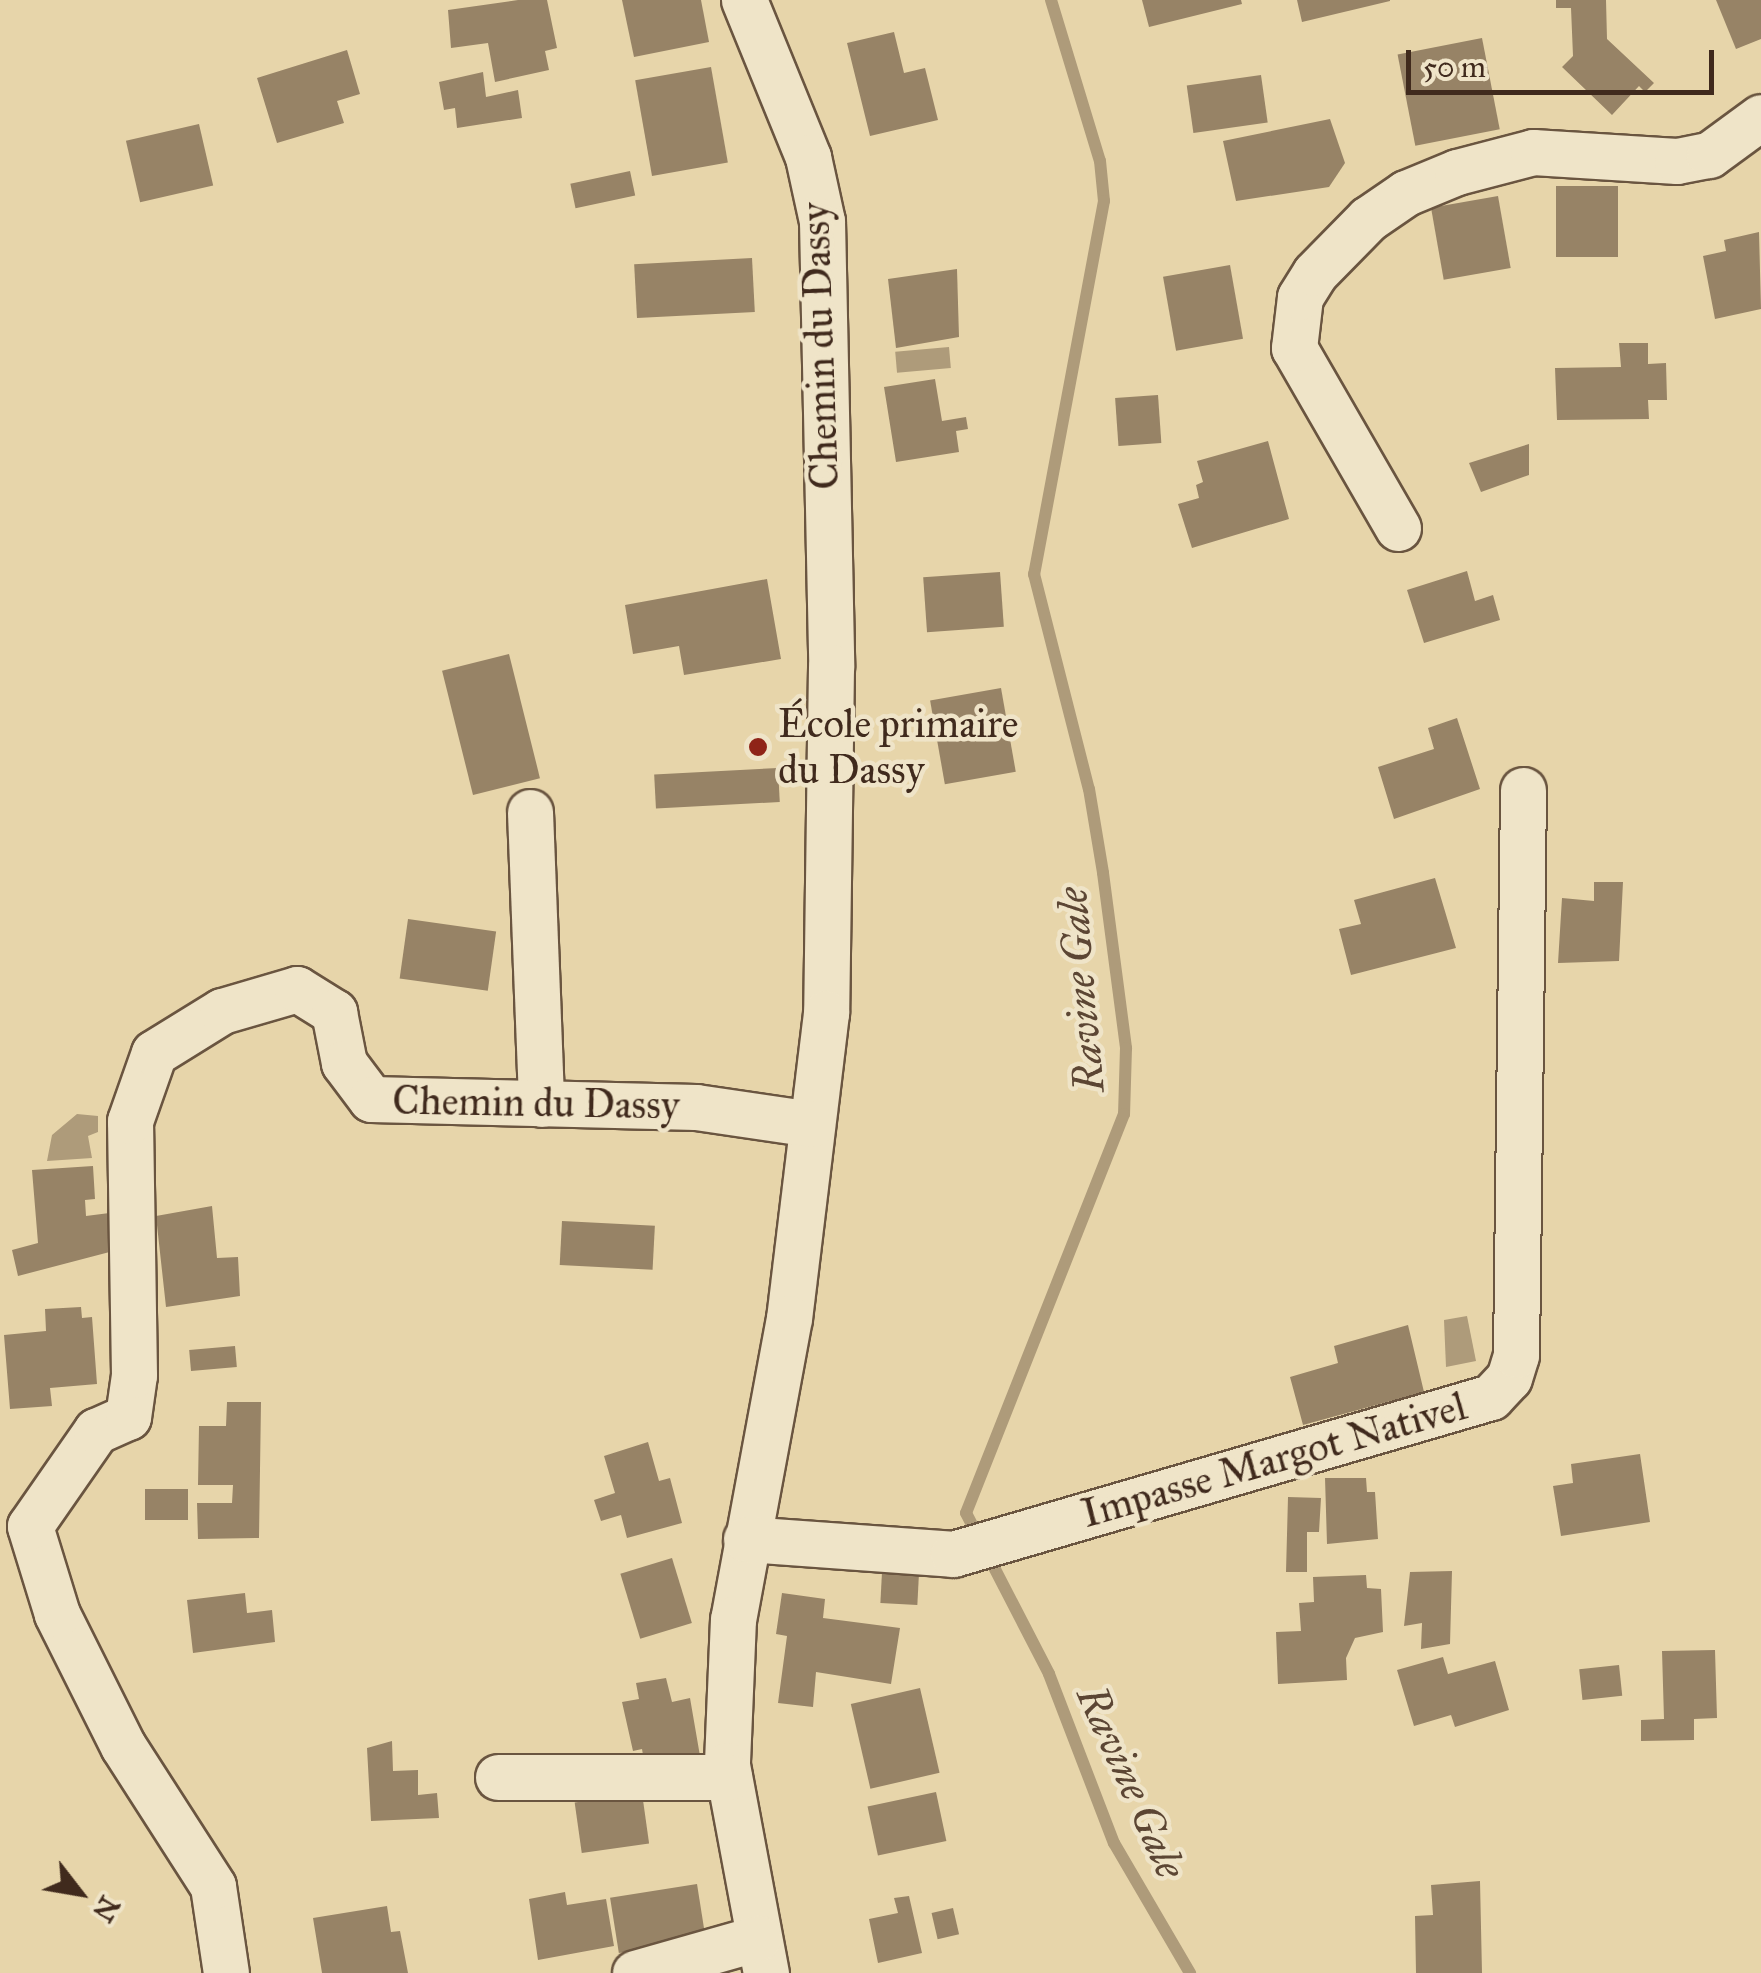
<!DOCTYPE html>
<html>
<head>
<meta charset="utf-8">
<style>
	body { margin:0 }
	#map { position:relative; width:1761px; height:1973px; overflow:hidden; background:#e7d5aa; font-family:"IM FELL Great Primer",serif }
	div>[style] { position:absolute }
	.water>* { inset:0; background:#ae9b7a; transform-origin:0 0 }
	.stream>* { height:12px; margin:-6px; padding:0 6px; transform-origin:6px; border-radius:6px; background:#ae9b7a }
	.building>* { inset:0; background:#978366; transform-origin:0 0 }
	.roads { filter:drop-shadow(2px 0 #6a5540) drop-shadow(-2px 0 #6a5540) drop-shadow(0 2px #6a5540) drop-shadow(0 -2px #6a5540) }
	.minor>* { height:45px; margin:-22.5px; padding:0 22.5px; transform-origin:22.5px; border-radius:22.5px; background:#efe4c8 }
	.dots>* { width:28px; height:28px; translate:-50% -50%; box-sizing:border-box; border:5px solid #efe4c8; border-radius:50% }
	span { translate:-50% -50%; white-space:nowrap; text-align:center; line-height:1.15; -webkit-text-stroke:9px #efe4c8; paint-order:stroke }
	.street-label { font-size:40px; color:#402a1d }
	.poi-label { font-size:40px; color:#402a1d }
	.left { translate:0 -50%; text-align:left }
	.water-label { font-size:42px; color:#5c4634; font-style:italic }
	.north { position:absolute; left:30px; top:1843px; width:100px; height:100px; -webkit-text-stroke:8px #efe4c8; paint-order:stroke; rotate:121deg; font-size:28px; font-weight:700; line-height:40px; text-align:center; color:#402a1d }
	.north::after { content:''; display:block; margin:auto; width:35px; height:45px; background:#402a1d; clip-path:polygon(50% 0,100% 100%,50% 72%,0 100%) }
	.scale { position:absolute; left:1406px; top:50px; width:308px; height:45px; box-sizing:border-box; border:5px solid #402a1d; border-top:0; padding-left:12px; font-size:30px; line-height:35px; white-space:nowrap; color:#402a1d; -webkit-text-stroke:8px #efe4c8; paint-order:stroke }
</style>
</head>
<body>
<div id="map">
	<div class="water">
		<div style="left:949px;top:347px;width:21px;height:54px;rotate:85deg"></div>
		<div style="clip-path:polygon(77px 1114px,98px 1116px,98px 1132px,88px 1136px,92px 1158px,47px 1161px,52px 1135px)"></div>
		<div style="clip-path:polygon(1467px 1316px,1476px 1361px,1446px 1367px,1444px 1320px)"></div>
	</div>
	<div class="stream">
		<div style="left:1051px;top:0;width:168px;rotate:73.1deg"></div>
		<div style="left:1100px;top:161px;width:40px;rotate:84.3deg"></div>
		<div style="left:1104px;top:201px;width:380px;rotate:100.6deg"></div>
		<div style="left:1034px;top:574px;width:222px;rotate:75.7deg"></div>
		<div style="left:1089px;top:789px;width:85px;rotate:80.5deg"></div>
		<div style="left:1103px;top:873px;width:177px;rotate:82.5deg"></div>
		<div style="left:1126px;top:1048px;width:66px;rotate:91.7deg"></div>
		<div style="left:1124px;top:1114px;width:429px;rotate:111.6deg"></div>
		<div style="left:966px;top:1513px;width:181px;rotate:62.7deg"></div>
		<div style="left:1049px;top:1674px;width:181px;rotate:69deg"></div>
		<div style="left:1114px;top:1843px;width:151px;rotate:59.7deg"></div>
	</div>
	<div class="building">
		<div style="clip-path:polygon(518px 0,547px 0,557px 48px,545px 51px,549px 70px,495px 82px,488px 43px,451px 48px,448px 10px)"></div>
		<div style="clip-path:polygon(622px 0,701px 0,709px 42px,634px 57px)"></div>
		<div style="clip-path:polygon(1142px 0,1241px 0,1242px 4px,1149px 27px)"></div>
		<div style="clip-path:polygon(1297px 0,1390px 0,1390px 1px,1302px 22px)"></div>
		<div style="clip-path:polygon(1556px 0,1606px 0,1607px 39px,1654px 83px,1645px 92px,1639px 86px,1612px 115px,1562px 67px,1573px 56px,1571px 8px,1556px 8px)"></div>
		<div style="clip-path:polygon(1716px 0,1761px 0,1761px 39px,1736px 49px)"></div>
		<div style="clip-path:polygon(894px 32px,904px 73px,925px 68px,938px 120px,870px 136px,847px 43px)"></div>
		<div style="left:1482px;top:38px;width:93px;height:86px;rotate:79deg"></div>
		<div style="clip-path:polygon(347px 50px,360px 94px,337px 101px,344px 123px,277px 143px,257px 78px)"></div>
		<div style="left:711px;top:67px;width:97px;height:77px;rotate:80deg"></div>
		<div style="clip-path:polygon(483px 72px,486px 97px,518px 90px,522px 118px,457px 128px,455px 108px,444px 110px,439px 82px)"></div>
		<div style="left:1261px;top:75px;width:48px;height:75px;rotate:82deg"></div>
		<div style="clip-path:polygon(1330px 119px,1345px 163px,1329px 187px,1236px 201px,1223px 141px)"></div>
		<div style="left:199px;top:124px;width:63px;height:75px;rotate:77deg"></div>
		<div style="left:630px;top:171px;width:25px;height:61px;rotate:78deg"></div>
		<div style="left:1618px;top:186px;width:71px;height:62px;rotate:90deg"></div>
		<div style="left:1498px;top:196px;width:73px;height:68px;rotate:80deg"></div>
		<div style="clip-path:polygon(1759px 232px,1761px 309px,1715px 319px,1703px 256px,1726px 251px,1724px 240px)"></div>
		<div style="left:752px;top:258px;width:54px;height:118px;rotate:87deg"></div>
		<div style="left:1230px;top:265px;width:75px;height:68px;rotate:80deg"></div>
		<div style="clip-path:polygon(957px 269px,959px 337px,896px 348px,888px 279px)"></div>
		<div style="clip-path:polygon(1619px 343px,1648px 343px,1648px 364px,1666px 363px,1667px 400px,1648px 400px,1649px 419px,1557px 420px,1555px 368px,1621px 367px)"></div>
		<div style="clip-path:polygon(935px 379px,942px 421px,966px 417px,968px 429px,956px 431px,959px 452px,896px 462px,884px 387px)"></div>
		<div style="left:1158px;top:395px;width:48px;height:43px;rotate:86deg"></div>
		<div style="clip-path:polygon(1268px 441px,1289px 519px,1192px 548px,1178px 504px,1199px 498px,1196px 485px,1203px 482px,1197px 461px)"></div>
		<div style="clip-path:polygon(1529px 444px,1529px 475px,1481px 492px,1469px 463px)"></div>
		<div style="clip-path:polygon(1467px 571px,1475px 601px,1493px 595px,1500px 620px,1424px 643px,1407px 590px)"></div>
		<div style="left:1000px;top:572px;width:55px;height:77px;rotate:86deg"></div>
		<div style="clip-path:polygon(767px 579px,781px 659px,684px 675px,679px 646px,633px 654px,625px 605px)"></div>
		<div style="left:509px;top:654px;width:128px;height:69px;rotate:76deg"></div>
		<div style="left:1001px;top:688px;width:85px;height:72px;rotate:80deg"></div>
		<div style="clip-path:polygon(1457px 718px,1480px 789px,1394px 819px,1378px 767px,1434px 749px,1428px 728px)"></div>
		<div style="left:778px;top:768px;width:34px;height:124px;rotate:87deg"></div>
		<div style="clip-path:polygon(1435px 878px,1456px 948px,1351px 975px,1339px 929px,1361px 924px,1354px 900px)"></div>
		<div style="clip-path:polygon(1594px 882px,1623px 882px,1619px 961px,1558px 963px,1562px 898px,1594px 901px)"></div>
		<div style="left:408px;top:919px;width:89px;height:60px;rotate:8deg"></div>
		<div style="clip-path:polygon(93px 1166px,95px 1199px,85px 1200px,86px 1216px,125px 1211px,121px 1249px,18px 1276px,12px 1250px,38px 1243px,32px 1170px)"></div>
		<div style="clip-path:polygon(212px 1206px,217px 1258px,238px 1257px,240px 1296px,166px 1307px,156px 1216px)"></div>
		<div style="left:562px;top:1221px;width:93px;height:44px;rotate:3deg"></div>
		<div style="clip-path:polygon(81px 1307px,82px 1318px,92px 1317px,97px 1384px,50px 1388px,52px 1406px,10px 1409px,4px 1335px,46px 1331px,45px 1309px)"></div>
		<div style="clip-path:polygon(1408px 1325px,1424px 1392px,1303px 1425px,1290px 1377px,1338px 1363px,1334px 1346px)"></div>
		<div style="left:235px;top:1346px;width:21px;height:46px;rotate:85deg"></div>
		<div style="clip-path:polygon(227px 1402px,261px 1402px,259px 1538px,198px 1539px,197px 1503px,232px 1503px,233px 1485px,198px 1485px,199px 1426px,226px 1426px)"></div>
		<div style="clip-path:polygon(648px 1442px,659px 1481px,670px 1478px,682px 1523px,627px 1538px,621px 1515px,601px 1521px,594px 1500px,615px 1493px,604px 1456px)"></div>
		<div style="clip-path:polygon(1640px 1454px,1650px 1522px,1561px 1536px,1553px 1486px,1573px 1483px,1571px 1464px)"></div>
		<div style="clip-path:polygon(1325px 1478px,1366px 1478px,1367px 1492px,1375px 1492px,1378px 1539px,1327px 1544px)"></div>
		<div style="left:145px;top:1489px;width:43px;height:31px"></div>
		<div style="clip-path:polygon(1288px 1497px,1321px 1498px,1319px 1532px,1307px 1532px,1307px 1572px,1286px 1572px)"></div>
		<div style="left:672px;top:1558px;width:68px;height:54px;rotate:73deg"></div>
		<div style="clip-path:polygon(1452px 1571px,1450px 1644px,1421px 1649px,1422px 1623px,1404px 1626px,1410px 1572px)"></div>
		<div style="left:882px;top:1572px;width:37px;height:31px;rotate:3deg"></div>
		<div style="clip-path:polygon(1366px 1575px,1367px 1588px,1381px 1589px,1383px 1632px,1355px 1638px,1346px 1658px,1347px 1680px,1278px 1684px,1276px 1632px,1301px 1631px,1299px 1603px,1314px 1602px,1313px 1577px)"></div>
		<div style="clip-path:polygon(245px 1593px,247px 1613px,272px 1610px,275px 1642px,193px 1653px,187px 1600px)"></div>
		<div style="clip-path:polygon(782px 1593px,825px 1599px,823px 1618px,900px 1628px,891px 1684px,816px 1672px,813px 1707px,778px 1703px,787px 1636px,776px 1634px)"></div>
		<div style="clip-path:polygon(1715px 1650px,1717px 1718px,1694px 1719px,1694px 1740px,1641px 1741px,1641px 1720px,1664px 1719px,1662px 1651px)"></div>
		<div style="clip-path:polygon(1443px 1657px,1448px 1674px,1495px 1661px,1509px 1710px,1455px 1727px,1451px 1715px,1414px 1726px,1397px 1670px)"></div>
		<div style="left:1619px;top:1665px;width:31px;height:40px;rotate:84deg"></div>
		<div style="clip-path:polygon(666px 1678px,672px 1702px,690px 1698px,700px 1756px,645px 1767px,642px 1749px,633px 1751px,622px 1702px,639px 1699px,636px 1683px)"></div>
		<div style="left:920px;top:1688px;width:87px;height:71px;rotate:77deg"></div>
		<div style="clip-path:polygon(392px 1741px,393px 1771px,418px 1770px,418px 1795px,437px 1793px,439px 1818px,371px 1821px,367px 1748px)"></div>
		<div style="left:936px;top:1792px;width:50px;height:70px;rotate:78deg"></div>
		<div style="left:642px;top:1793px;width:51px;height:68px;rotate:82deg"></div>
		<div style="clip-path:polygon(1480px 1881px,1482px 1973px,1416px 1973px,1415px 1916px,1433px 1915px,1431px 1885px)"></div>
		<div style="left:697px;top:1884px;width:56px;height:88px;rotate:81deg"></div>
		<div style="clip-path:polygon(565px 1892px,567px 1905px,606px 1899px,614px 1946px,538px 1960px,529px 1899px)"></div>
		<div style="clip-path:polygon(909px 1896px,922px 1953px,878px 1963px,869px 1919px,898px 1913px,894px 1898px)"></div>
		<div style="clip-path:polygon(387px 1906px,391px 1932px,400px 1931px,408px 1973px,322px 1973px,313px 1918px)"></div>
		<div style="left:953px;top:1908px;width:27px;height:22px;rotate:77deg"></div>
	</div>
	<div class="roads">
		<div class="minor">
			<div style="left:744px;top:0;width:170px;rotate:67.8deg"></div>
			<div style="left:808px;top:157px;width:66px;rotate:77.7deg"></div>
			<div style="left:822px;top:221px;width:446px;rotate:88.8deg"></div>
			<div style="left:831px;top:667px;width:346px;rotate:90.8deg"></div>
			<div style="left:826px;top:1013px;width:307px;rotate:96.9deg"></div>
			<div style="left:789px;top:1318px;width:306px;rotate:100.5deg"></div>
			<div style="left:733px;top:1619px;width:146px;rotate:92.4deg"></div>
			<div style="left:727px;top:1765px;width:212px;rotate:79.4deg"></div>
			<div style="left:1398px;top:528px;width:208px;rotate:-120deg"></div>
			<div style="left:1294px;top:348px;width:51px;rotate:-83.3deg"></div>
			<div style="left:1300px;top:297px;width:28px;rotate:-58deg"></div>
			<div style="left:1315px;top:273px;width:76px;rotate:-45.5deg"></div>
			<div style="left:1368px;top:219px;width:46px;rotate:-34.4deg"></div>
			<div style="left:1406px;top:193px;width:55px;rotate:-22.4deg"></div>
			<div style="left:1457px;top:172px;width:79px;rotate:-14.7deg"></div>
			<div style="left:1533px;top:152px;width:144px;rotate:3.6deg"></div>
			<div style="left:1677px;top:161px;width:33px;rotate:-11deg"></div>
			<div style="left:1709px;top:155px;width:64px;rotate:-36.2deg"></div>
			<div style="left:530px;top:812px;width:292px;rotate:87.8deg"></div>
			<div style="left:746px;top:1539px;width:208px;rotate:4.1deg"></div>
			<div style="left:953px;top:1554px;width:560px;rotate:-16.27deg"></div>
			<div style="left:1491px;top:1397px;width:26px;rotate:-47deg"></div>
			<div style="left:1509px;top:1378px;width:24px;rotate:-73deg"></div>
			<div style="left:1516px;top:1355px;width:565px;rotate:-89.29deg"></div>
			<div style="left:498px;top:1777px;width:231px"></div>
			<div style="left:226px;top:1973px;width:88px;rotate:-98.5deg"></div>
			<div style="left:213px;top:1886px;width:166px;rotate:-122.7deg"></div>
			<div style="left:123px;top:1746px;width:148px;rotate:-116.6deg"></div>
			<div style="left:57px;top:1614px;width:92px;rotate:-107.1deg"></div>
			<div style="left:30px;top:1526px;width:116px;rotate:-55.2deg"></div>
			<div style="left:96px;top:1431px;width:35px;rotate:-24deg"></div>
			<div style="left:128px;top:1417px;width:42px;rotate:-81.9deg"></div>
			<div style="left:134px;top:1375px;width:254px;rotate:-90.9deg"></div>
			<div style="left:130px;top:1121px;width:72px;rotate:-70.6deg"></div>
			<div style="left:154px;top:1053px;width:80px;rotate:-31.7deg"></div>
			<div style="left:222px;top:1011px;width:78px;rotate:-16.3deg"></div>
			<div style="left:297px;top:989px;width:44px;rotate:31.9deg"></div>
			<div style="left:334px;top:1012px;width:52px;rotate:78.9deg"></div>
			<div style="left:344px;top:1063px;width:45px;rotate:53.1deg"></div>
			<div style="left:371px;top:1099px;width:325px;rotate:1.4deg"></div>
			<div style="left:696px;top:1107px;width:117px;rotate:8.3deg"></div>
			<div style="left:635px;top:1973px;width:128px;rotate:-15.9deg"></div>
		</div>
	</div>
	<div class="dots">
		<div style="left:758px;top:747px;background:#8f2418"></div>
	</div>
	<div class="street-label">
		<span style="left:820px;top:346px;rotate:-92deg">Chemin du Dassy</span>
		<span style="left:536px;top:1103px;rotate:1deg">Chemin du Dassy</span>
		<span style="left:1274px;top:1460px;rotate:-16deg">Impasse Margot Nativel</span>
	</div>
	<div class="poi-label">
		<span class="left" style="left:778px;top:747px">École primaire<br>du Dassy</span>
	</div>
	<div class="water-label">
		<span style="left:1081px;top:990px;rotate:-95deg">Ravine Gale</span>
		<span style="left:1131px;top:1782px;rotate:66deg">Ravine Gale</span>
	</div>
	<div class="north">N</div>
	<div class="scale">50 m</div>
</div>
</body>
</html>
